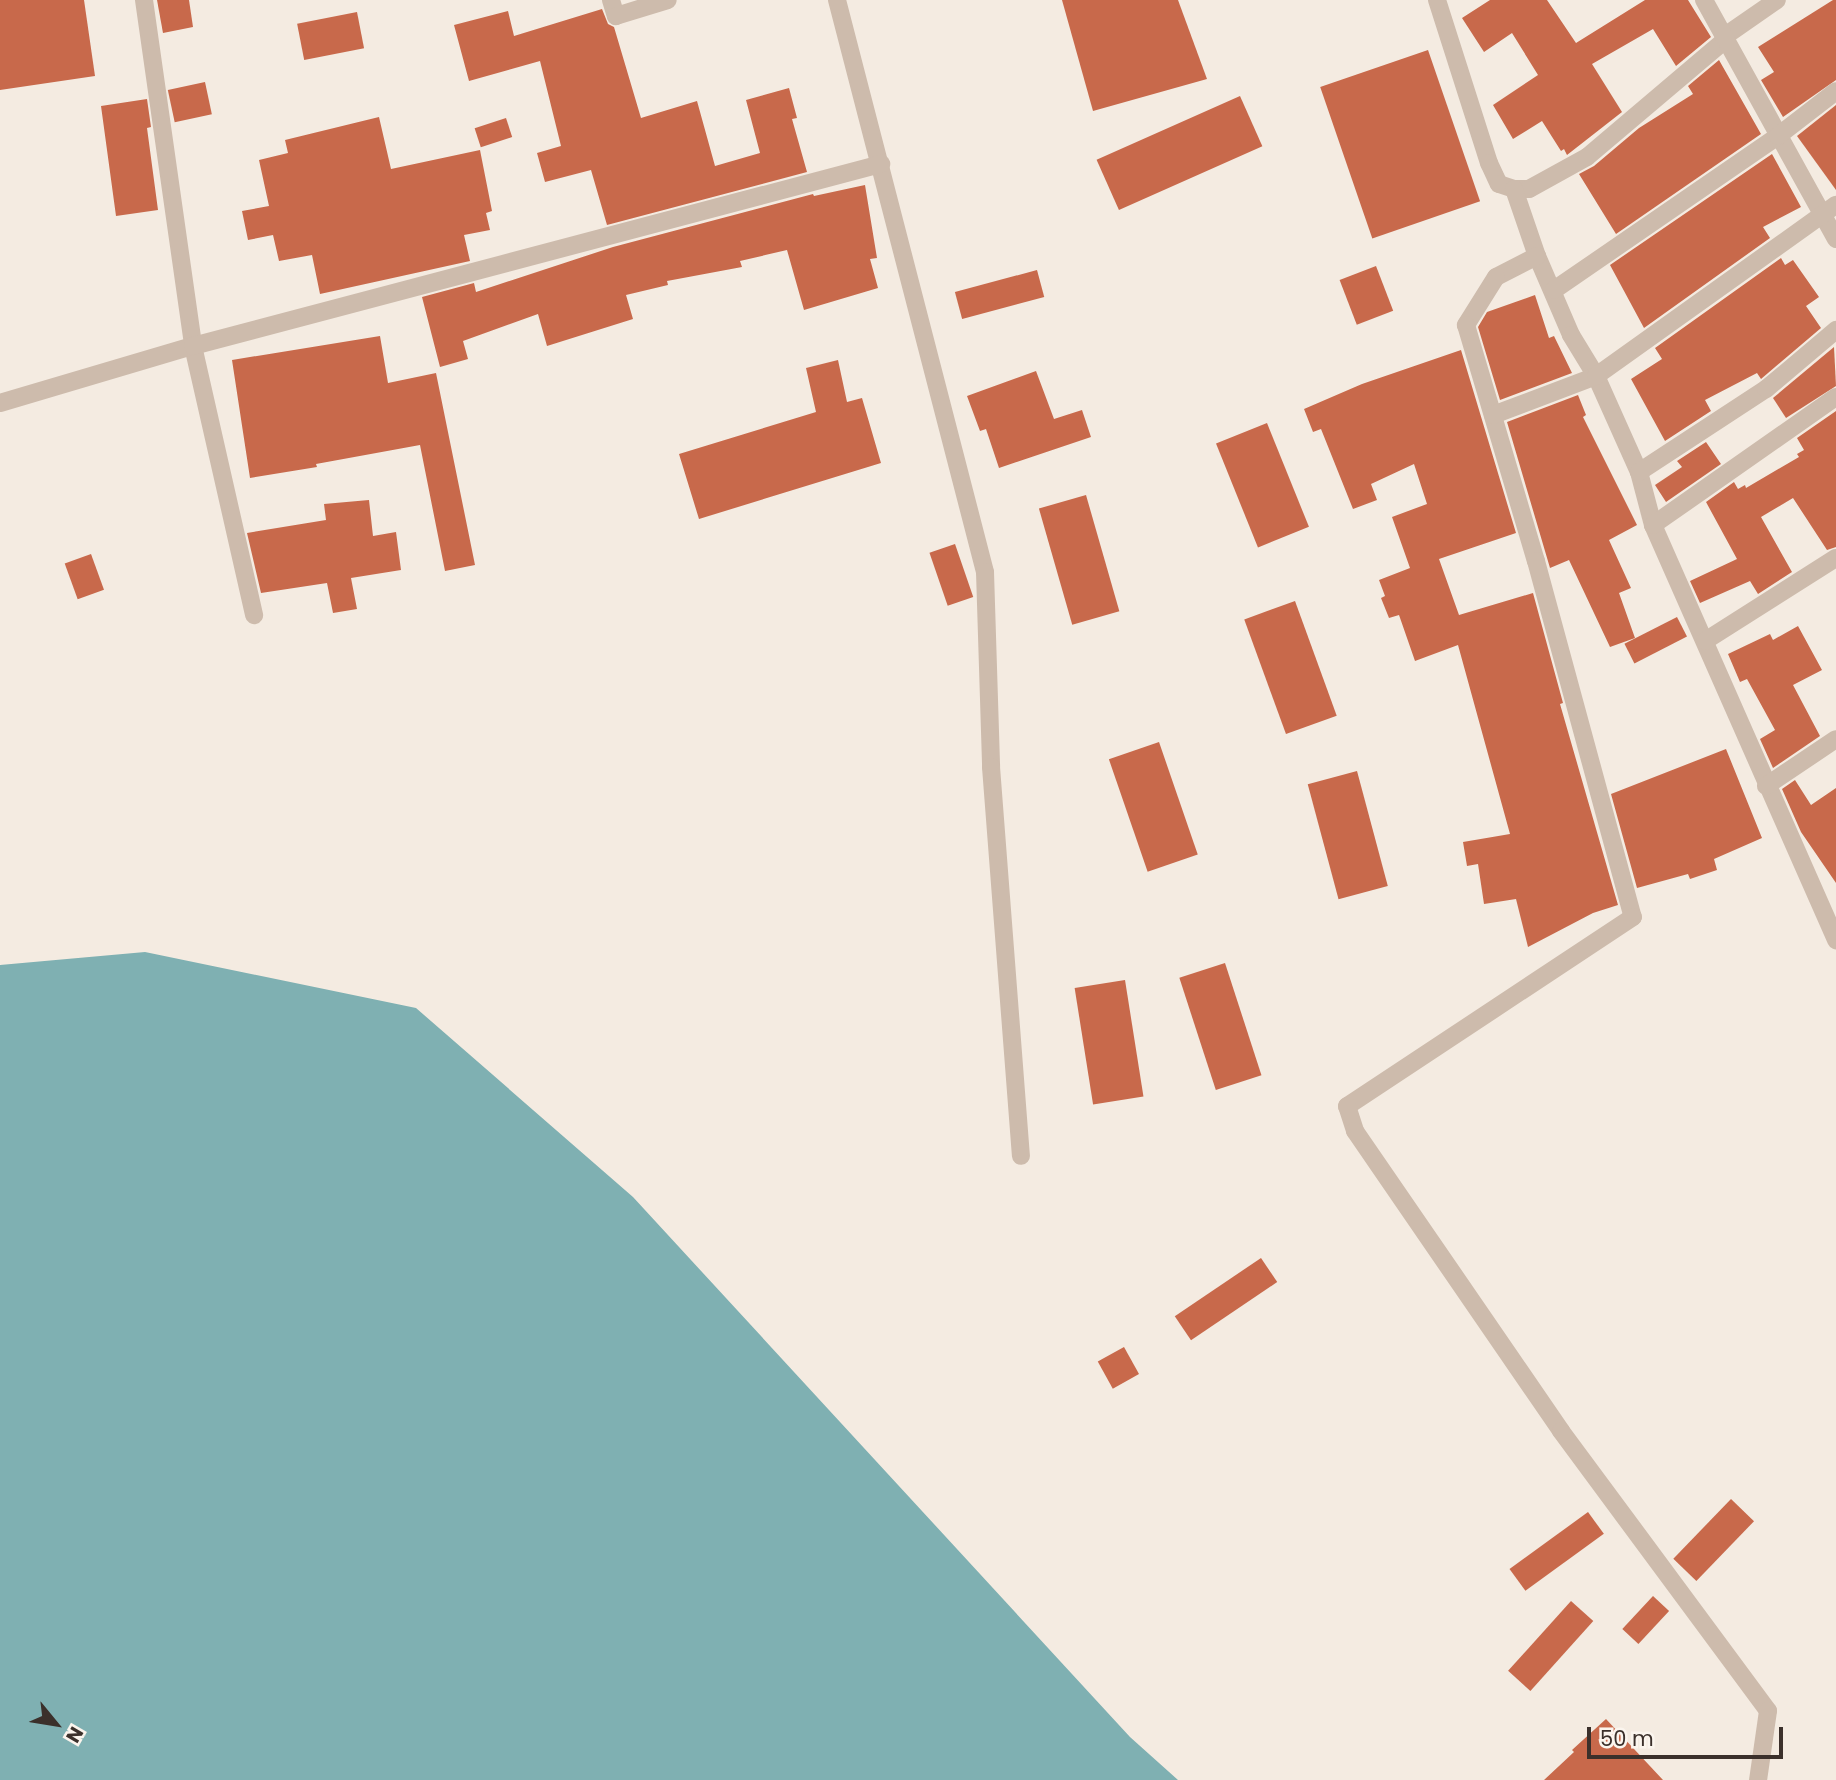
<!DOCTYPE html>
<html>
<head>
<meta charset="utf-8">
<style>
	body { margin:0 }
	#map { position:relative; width:1836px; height:1780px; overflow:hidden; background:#f4ebe1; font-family:Poppins,sans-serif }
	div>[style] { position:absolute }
	.water>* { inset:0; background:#7fb0b2 }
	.building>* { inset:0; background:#c8694b; transform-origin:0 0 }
	.street>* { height:18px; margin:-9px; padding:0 9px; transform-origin:9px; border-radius:9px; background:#cdbbac }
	span { translate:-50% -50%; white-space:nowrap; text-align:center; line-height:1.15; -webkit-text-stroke:5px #fbf5ee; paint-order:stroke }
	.north { position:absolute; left:21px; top:1689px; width:70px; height:70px; -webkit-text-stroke:5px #fbf5ee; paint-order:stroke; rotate:120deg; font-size:19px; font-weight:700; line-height:28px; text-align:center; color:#3b302b }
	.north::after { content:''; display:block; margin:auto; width:24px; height:32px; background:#3b302b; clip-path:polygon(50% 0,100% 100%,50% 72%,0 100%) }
	.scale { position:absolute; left:1587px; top:1727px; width:196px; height:32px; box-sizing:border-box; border:4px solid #3b302b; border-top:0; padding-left:9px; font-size:21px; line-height:24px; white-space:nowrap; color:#3b302b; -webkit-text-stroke:5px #fbf5ee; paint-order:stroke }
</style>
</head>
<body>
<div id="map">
	<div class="water">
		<div style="clip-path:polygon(145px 952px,416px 1008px,633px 1197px,1130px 1737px,1178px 1780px,0 1780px,0 965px)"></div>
	</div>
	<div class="building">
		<div style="clip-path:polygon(0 0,84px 0,95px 76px,0 90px)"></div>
		<div style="clip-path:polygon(157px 0,189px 0,193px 27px,163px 33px)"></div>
		<div style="clip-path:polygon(1062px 0,1178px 0,1207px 79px,1093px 111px)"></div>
		<div style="clip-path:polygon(1490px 0,1547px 0,1576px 43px,1645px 0,1688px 0,1711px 37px,1676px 66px,1653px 29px,1592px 64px,1622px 112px,1567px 155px,1564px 149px,1561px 151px,1542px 121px,1513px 139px,1493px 105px,1538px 75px,1512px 33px,1484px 52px,1462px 18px)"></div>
		<div style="clip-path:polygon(1833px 0,1836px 0,1836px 80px,1783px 117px,1761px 80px,1774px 72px,1758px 47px)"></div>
		<div style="clip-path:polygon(602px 9px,608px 24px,614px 27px,641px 118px,697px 101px,715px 166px,760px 153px,746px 100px,789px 88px,797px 118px,792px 119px,807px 172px,607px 225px,591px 170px,545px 182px,537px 153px,561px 146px,540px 61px,469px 81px,454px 25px,508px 11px,514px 36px)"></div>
		<div style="left:357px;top:12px;width:37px;height:61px;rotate:79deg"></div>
		<div style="left:1428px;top:50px;width:160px;height:114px;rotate:71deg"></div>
		<div style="clip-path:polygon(1719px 60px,1761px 134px,1616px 234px,1579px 174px,1594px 166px,1639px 128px,1693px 94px,1688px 86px)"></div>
		<div style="left:205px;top:82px;width:33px;height:38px;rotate:78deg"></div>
		<div style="left:1240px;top:96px;width:55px;height:157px;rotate:66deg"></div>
		<div style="clip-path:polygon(147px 99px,151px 127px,147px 128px,158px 210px,116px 216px,101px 106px)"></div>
		<div style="clip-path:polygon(1836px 105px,1836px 190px,1797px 136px)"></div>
		<div style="clip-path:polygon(379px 117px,391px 169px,480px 150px,492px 211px,486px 213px,490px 230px,464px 235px,470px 261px,320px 294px,312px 255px,279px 261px,273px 235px,248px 240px,242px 211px,269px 206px,259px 160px,288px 153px,285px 140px)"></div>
		<div style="left:506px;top:118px;width:20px;height:33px;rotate:72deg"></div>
		<div style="clip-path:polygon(1772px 154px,1801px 207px,1763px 227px,1770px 238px,1644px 328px,1610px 265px)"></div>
		<div style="clip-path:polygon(865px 185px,877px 258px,870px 259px,878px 288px,804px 310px,787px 250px,740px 261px,742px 267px,667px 281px,668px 285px,626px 295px,633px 319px,547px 346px,538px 314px,463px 341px,468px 359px,440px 367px,422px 297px,474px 283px,476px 292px,613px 247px,813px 194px,814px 196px)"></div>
		<div style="clip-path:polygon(1781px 258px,1785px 265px,1793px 260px,1819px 297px,1806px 306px,1821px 328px,1761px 379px,1757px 373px,1705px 400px,1711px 411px,1665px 441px,1631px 379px,1662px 359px,1655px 348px)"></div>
		<div style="left:1376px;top:266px;width:48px;height:39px;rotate:69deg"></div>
		<div style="left:1037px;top:270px;width:28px;height:85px;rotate:75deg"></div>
		<div style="clip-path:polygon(1535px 295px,1549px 338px,1554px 336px,1572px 373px,1500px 400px,1478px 327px,1487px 312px)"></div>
		<div style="clip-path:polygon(380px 336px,388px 383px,436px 373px,475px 565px,445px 571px,420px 445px,316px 464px,317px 467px,250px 478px,232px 360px)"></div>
		<div style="clip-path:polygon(1834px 347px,1836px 386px,1786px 418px,1773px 398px)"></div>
		<div style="clip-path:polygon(1461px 350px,1516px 533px,1439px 559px,1459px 615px,1533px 593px,1563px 703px,1560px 704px,1618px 905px,1593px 913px,1528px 947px,1516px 899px,1484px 904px,1478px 864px,1467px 866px,1463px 842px,1510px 834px,1458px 645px,1415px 661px,1399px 615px,1389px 618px,1381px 598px,1385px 596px,1379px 580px,1410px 568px,1392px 517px,1427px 504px,1414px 464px,1371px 484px,1377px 500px,1353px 509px,1321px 429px,1313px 432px,1304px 409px,1362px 384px)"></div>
		<div style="clip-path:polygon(838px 360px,847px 402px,862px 398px,881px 463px,699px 519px,679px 454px,816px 412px,806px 368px)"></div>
		<div style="clip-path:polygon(1036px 371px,1054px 419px,1082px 410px,1091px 437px,999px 468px,986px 429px,980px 431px,967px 396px)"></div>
		<div style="clip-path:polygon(1578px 395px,1586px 415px,1583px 417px,1637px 525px,1609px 540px,1631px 588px,1619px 593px,1635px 638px,1610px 647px,1569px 560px,1550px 568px,1507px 422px)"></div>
		<div style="clip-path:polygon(1836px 411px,1836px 547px,1827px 550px,1793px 498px,1761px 517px,1792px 572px,1758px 594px,1750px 581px,1700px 603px,1690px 581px,1737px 559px,1706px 502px,1734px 482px,1738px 489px,1745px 485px,1746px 488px,1799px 457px,1797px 454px,1804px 450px,1797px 438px)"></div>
		<div style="left:1267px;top:423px;width:112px;height:55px;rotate:68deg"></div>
		<div style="clip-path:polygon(1706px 442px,1721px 464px,1666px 502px,1655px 485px,1682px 467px,1677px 461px)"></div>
		<div style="left:1086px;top:495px;width:121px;height:49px;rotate:74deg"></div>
		<div style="clip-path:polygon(369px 500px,373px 536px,396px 532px,401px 570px,351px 578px,357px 609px,333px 613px,327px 583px,261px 593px,247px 533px,326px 520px,324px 504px)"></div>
		<div style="left:955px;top:544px;width:56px;height:27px;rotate:71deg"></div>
		<div style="left:91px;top:554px;width:38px;height:28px;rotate:70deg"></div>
		<div style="left:1295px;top:601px;width:122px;height:54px;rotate:70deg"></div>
		<div style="left:1677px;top:617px;width:22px;height:59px;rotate:63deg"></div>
		<div style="clip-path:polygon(1798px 626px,1822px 670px,1793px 685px,1820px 736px,1773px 768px,1760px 739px,1775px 730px,1747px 679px,1740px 682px,1728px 654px,1770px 634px,1773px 640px)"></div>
		<div style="left:1159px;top:742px;width:119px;height:53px;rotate:71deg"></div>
		<div style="clip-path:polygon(1726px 749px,1762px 838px,1714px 859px,1717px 870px,1690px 879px,1688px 874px,1637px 888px,1611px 794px)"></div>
		<div style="left:1357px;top:771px;width:119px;height:51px;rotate:75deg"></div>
		<div style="clip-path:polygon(1795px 780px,1811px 805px,1836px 788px,1836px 883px,1801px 832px,1782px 789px)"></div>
		<div style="left:1225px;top:963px;width:118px;height:48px;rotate:72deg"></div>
		<div style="left:1125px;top:980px;width:118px;height:51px;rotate:81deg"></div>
		<div style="left:1261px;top:1258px;width:29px;height:104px;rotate:56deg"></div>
		<div style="left:1124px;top:1347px;width:31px;height:30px;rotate:61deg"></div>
		<div style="left:1731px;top:1499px;width:32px;height:83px;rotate:44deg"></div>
		<div style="left:1588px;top:1512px;width:27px;height:97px;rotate:54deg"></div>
		<div style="left:1653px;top:1596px;width:22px;height:45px;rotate:43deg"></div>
		<div style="left:1571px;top:1601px;width:30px;height:94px;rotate:42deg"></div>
		<div style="clip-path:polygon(1606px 1719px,1663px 1780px,1544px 1780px,1574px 1752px,1572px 1750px)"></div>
	</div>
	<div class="street">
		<div style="left:144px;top:0;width:349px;rotate:81.9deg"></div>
		<div style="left:193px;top:346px;width:276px;rotate:77.2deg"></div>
		<div style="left:611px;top:0;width:17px;rotate:73deg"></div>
		<div style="left:616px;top:16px;width:54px;rotate:-17.1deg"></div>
		<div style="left:837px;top:0;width:591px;rotate:75.49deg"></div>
		<div style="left:985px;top:572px;width:195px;rotate:88.2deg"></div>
		<div style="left:991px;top:767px;width:390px;rotate:85.6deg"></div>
		<div style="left:1437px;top:0;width:171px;rotate:72.3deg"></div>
		<div style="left:1489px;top:163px;width:23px;rotate:65deg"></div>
		<div style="left:1499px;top:184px;width:16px;rotate:18deg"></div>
		<div style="left:1514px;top:189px;width:15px"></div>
		<div style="left:1529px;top:189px;width:66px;rotate:-28.9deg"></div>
		<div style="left:1587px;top:157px;width:182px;rotate:-40.3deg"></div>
		<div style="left:1726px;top:39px;width:3px;rotate:-108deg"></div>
		<div style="left:1725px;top:36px;width:63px;rotate:-34.7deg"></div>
		<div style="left:1704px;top:0;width:273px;rotate:61.1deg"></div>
		<div style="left:1514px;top:189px;width:71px;rotate:71.1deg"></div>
		<div style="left:1537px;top:256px;width:86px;rotate:66.7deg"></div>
		<div style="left:1571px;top:335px;width:48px;rotate:58.6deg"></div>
		<div style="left:1596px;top:376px;width:105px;rotate:65.9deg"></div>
		<div style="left:1639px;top:472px;width:55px;rotate:75.2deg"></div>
		<div style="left:1653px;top:525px;width:454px;rotate:66.2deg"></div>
		<div style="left:1537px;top:256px;width:46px;rotate:152.9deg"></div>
		<div style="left:1496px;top:277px;width:57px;rotate:122deg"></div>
		<div style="left:1466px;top:325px;width:246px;rotate:73.5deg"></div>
		<div style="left:1536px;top:561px;width:369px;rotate:74.8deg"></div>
		<div style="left:1633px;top:917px;width:343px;rotate:146.5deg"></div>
		<div style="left:1347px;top:1106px;width:26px;rotate:72deg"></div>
		<div style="left:1355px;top:1131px;width:364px;rotate:55.5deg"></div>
		<div style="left:1561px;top:1431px;width:348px;rotate:53.5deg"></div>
		<div style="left:1768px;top:1711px;width:70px;rotate:98.2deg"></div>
		<div style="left:1554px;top:290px;width:272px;rotate:-34.5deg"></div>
		<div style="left:1778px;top:136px;width:73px;rotate:-37.8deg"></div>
		<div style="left:0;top:403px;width:201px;rotate:-16.5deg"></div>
		<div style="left:193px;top:346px;width:712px;rotate:-14.82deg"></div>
		<div style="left:1493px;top:415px;width:110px;rotate:-20.7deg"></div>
		<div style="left:1596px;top:376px;width:295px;rotate:-35.5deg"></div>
		<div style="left:1639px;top:472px;width:152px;rotate:-33.2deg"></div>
		<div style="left:1766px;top:389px;width:92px;rotate:-40.1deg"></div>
		<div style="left:1653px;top:525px;width:223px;rotate:-35deg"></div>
		<div style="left:1705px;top:641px;width:155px;rotate:-32.4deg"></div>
		<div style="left:1766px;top:786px;width:84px;rotate:-33.9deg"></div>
	</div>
	<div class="north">N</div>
	<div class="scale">50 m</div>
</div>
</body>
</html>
